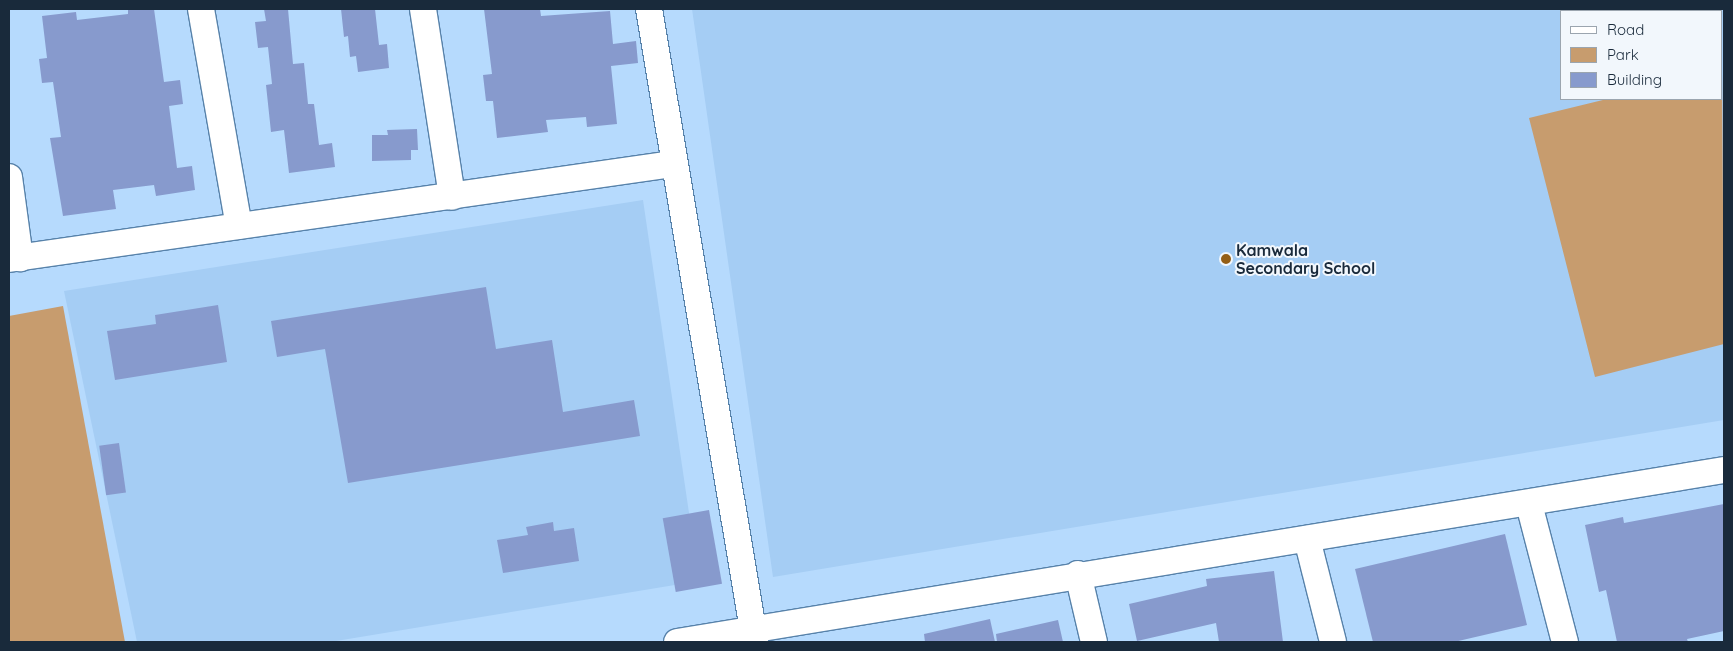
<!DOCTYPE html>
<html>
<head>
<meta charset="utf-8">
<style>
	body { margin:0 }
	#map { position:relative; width:1733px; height:651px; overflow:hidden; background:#b6dafd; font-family:Quicksand,sans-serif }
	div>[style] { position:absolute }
	.built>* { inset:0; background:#a5cdf4 }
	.green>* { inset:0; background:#c79c6e }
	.building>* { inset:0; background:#879acd; transform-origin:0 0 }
	.roads { filter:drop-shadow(1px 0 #5782aa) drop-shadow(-1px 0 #5782aa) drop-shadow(0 1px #5782aa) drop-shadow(0 -1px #5782aa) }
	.street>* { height:26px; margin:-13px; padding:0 13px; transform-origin:13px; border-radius:13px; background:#fff }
	.dots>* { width:14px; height:14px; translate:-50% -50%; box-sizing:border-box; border:2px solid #f2f7fc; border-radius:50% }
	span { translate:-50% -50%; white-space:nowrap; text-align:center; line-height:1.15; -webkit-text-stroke:4px #f2f7fc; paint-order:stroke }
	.poi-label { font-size:16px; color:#192a3b; font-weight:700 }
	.left { translate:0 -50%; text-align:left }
	.frame { position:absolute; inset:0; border:10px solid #192a3b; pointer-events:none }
	.legend { position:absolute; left:1560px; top:10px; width:162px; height:90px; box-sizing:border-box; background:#f2f7fc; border:1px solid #9ba5af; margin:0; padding:6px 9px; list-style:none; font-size:15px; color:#192a3b }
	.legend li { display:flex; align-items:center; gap:10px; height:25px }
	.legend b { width:25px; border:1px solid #9ba5af }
</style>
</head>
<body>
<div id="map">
	<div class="built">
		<div style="clip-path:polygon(evenodd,692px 9px,1724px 9px,1724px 420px,773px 577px,692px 9px,1562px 11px,1722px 11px,1722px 99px,1562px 99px,1562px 11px)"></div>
		<div style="clip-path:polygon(643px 200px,699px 581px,330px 642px,137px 642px,64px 291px)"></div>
	</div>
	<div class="green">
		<div style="clip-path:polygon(1722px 70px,1724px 344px,1595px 377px,1529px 118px,1607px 99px,1722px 99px)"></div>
		<div style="clip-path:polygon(63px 306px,125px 642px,9px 642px,9px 316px)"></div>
	</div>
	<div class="building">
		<div style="clip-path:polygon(128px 9px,154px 9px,164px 82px,180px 80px,183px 104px,169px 106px,177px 168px,192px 166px,195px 190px,156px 196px,154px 185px,113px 190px,116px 209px,63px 216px,50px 138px,61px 137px,53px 82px,42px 83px,39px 59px,47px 58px,42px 16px,76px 12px,77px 20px,128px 14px)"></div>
		<div style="clip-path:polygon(264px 9px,288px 9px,293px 64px,304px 63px,308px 104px,314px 104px,319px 145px,332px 143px,335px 167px,289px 173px,284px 130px,271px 132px,266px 85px,272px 84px,268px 47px,258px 48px,255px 22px,266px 21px)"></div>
		<div style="clip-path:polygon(341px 9px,375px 9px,379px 45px,387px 44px,389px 68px,358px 72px,356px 56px,350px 57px,348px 36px,344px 37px)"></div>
		<div style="clip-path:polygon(484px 9px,540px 9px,541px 16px,610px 11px,613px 44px,636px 41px,638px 63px,611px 66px,617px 124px,587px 127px,586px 117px,546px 120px,548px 132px,497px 138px,493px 101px,486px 101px,483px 75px,492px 74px)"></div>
		<div style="clip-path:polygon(417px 129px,418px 150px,411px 150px,411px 160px,372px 161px,372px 135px,388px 135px,387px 130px)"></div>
		<div style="clip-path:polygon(486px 287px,496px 349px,552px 340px,563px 412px,634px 400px,640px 436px,348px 483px,325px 349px,277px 357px,271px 321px)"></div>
		<div style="clip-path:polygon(218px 305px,227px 362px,115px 380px,107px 331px,156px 324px,155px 315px)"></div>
		<div style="left:119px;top:443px;width:50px;height:20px;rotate:82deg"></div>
		<div style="clip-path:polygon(1724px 504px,1724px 631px,1687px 639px,1688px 642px,1617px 642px,1606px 590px,1599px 592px,1585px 525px,1623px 517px,1624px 523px)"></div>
		<div style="left:709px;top:510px;width:75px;height:47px;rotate:80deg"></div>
		<div style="clip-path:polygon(553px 522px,554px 531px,574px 528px,579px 561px,503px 573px,497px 540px,528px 535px,526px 527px)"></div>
		<div style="clip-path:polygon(1505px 534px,1527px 625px,1454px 642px,1373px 642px,1355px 569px)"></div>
		<div style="clip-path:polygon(1274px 571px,1283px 642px,1219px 642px,1216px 623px,1137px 641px,1129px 604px,1207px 586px,1206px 579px)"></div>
		<div style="clip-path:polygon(990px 619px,995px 642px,925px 642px,924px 634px)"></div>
		<div style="clip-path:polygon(1058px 620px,1063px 642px,997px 642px,996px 634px)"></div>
	</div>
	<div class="roads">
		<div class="street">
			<div style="left:201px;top:9px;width:220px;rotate:80.1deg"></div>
			<div style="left:423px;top:9px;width:190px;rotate:81.2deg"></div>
			<div style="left:649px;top:9px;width:642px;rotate:80.49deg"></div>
			<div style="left:9px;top:177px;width:82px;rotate:82.3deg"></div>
			<div style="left:9px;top:259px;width:671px;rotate:-8.14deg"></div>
			<div style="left:1529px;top:504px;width:143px;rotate:75.4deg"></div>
			<div style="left:1307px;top:539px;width:106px;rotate:75.8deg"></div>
			<div style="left:1078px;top:574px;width:70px;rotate:76.8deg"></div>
			<div style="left:677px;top:642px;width:1061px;rotate:-9.33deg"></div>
		</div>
	</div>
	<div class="dots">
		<div style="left:1226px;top:259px;background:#945e15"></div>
	</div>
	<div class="poi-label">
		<span class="left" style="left:1236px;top:259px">Kamwala<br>Secondary School</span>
	</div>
	<div class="frame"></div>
	<ul class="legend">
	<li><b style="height:6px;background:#fff"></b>Road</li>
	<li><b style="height:14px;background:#c79c6e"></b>Park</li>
	<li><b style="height:14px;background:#879acd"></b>Building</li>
	</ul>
</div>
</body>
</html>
